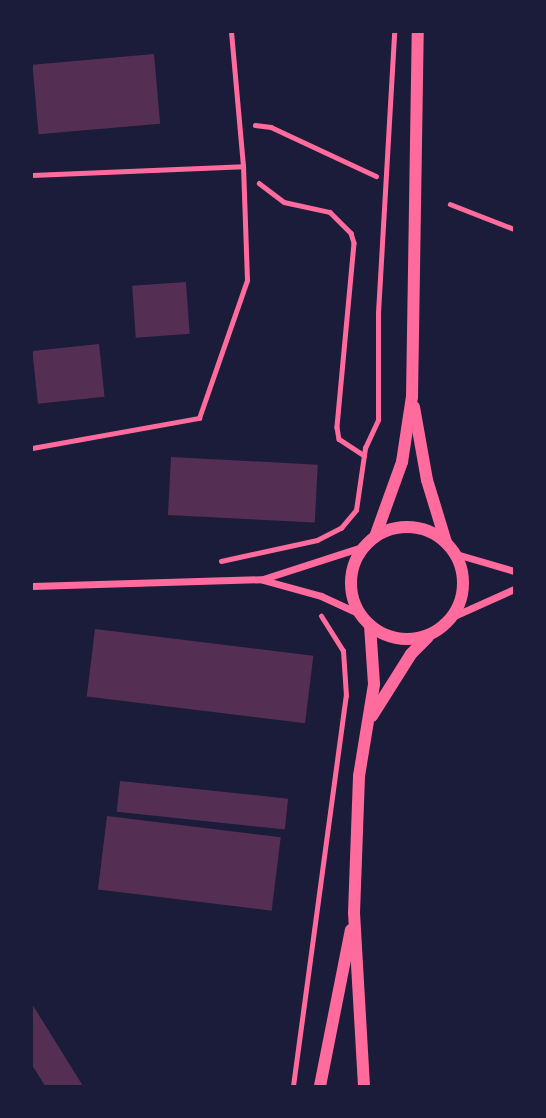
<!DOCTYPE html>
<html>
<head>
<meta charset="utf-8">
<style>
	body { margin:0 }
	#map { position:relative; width:546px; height:1118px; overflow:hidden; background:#1b1b3a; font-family:"PT Sans",sans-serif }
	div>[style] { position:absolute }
	.building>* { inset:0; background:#542f53; transform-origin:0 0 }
	.path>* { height:4.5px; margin:-2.25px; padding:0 2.25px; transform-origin:2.25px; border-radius:2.25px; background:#ff6b9d }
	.service>* { height:5px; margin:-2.5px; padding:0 2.5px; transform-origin:2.5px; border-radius:2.5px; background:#ff6b9d }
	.minor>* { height:7px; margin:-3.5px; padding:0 3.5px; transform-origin:3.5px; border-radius:3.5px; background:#ff6b9d }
	.tertiary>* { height:12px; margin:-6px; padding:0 6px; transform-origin:6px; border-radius:6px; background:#ff6b9d }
	.tertiary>.ring { margin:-6px; padding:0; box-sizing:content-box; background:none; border:12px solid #ff6b9d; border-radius:50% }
	span { translate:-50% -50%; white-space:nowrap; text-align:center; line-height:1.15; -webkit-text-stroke:7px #1b1b3a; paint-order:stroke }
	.frame { position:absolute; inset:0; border:33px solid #1b1b3a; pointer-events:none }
</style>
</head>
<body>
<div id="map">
	<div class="building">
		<div style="left:154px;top:54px;width:70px;height:122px;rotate:85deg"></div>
		<div style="left:186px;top:282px;width:52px;height:54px;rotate:86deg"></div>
		<div style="left:99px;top:344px;width:53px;height:67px;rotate:84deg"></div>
		<div style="left:171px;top:457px;width:147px;height:58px;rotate:3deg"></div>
		<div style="left:95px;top:629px;width:220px;height:68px;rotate:7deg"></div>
		<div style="left:120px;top:781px;width:169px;height:31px;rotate:6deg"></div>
		<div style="left:107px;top:816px;width:175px;height:74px;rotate:7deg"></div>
		<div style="clip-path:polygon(32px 1004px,83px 1086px,45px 1086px,32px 1065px)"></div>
	</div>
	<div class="path">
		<div style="left:255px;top:125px;width:16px;rotate:7deg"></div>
		<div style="left:271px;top:127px;width:116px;rotate:25deg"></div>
		<div style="left:259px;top:183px;width:31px;rotate:37deg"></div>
		<div style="left:284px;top:202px;width:47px;rotate:12.3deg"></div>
		<div style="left:330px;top:212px;width:30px;rotate:45deg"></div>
		<div style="left:351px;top:233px;width:10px;rotate:73deg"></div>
		<div style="left:354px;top:243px;width:185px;rotate:95.3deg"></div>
		<div style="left:337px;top:427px;width:12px;rotate:81deg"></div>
		<div style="left:339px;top:439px;width:30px;rotate:33deg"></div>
		<div style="left:450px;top:204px;width:69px;rotate:21.3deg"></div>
		<div style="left:221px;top:561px;width:98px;rotate:-12.3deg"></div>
		<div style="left:317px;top:540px;width:27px;rotate:-27deg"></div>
		<div style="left:341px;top:528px;width:23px;rotate:-50deg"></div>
		<div style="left:356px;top:510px;width:63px;rotate:-81.7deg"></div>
		<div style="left:365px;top:448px;width:31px;rotate:-65deg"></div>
		<div style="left:378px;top:420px;width:107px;rotate:-90deg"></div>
		<div style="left:378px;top:313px;width:281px;rotate:-86.7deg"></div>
		<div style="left:293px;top:1086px;width:394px;rotate:-82.3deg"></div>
		<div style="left:346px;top:696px;width:45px;rotate:-93.8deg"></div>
		<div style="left:343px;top:651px;width:41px;rotate:-122.2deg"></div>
	</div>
	<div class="service">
		<div style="left:32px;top:175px;width:211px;rotate:-2.4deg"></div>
		<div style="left:32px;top:448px;width:170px;rotate:-10.2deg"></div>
		<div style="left:199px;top:418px;width:146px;rotate:-70.8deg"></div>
		<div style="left:247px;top:280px;width:114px;rotate:-92deg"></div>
		<div style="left:243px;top:166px;width:135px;rotate:-95.1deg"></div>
	</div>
	<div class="minor">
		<div style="left:456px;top:554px;width:60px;rotate:16.3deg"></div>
		<div style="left:263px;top:580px;width:60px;rotate:15.4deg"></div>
		<div style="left:321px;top:596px;width:43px;rotate:24.8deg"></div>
		<div style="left:32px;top:586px;width:231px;rotate:-1.7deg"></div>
		<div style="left:263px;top:579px;width:107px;rotate:-17.9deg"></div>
		<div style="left:454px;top:616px;width:66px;rotate:-24.2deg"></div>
	</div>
	<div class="tertiary">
		<div style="left:414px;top:407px;width:74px;rotate:79.9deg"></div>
		<div style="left:427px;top:480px;width:65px;rotate:73deg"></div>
		<div class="ring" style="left:351px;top:527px;width:100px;height:100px"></div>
		<div style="left:375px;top:537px;width:80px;rotate:-70.2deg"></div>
		<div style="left:402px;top:462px;width:66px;rotate:-81.3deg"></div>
		<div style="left:412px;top:397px;width:365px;rotate:-89.1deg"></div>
		<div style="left:372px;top:716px;width:73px;rotate:-57.8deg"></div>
		<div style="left:411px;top:654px;width:24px;rotate:-45deg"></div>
		<div style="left:320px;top:1086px;width:159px;rotate:-78.8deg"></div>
		<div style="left:364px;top:1086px;width:173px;rotate:-93.3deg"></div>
		<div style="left:354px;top:913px;width:137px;rotate:-87.9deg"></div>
		<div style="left:359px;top:776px;width:93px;rotate:-80.7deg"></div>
		<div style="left:374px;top:684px;width:58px;rotate:-93.9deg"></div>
	</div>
	<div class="frame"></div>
</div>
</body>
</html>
